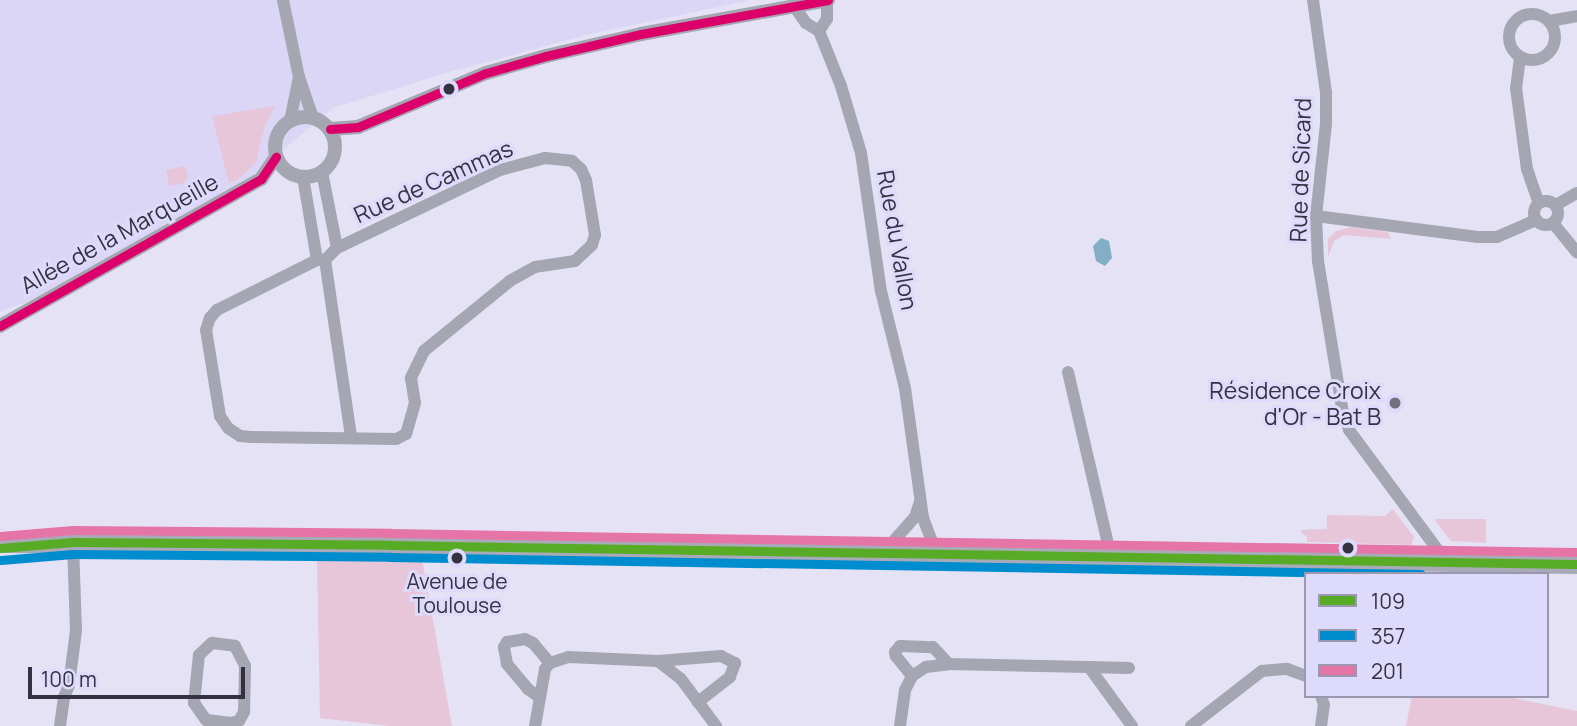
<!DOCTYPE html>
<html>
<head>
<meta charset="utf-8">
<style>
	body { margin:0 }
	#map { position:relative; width:1577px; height:726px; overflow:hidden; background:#e4e2f4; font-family:Manrope,sans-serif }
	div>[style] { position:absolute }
	.built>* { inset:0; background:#dbd6f5 }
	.green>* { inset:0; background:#e7c6da }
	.water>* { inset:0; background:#83afc6 }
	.minor>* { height:12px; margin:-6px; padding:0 6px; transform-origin:6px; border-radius:6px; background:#a4a6b1 }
	.minor>.ring { margin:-6px; padding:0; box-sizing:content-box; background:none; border:12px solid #a4a6b1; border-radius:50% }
	.tertiary>* { height:14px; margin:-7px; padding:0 7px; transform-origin:7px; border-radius:7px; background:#a4a6b1 }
	.tertiary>.ring { margin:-7px; padding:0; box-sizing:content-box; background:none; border:14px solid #a4a6b1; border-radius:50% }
	.primary>* { height:19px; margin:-9.5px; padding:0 9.5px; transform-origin:9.5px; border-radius:9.5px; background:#a8aab8 }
	.bus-1>* { height:9px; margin:-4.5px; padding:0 4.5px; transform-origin:4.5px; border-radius:4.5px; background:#58ac25 }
	.bus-2>* { height:9px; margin:-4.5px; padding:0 4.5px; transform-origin:4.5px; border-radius:4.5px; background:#008dcf }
	.bus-3>* { height:9px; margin:-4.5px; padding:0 4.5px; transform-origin:4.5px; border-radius:4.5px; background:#e675a7 }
	.bus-4>* { height:9px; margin:-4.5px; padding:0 4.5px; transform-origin:4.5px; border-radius:4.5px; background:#dc006b }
	.dots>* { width:19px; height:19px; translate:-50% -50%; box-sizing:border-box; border:4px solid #dedafc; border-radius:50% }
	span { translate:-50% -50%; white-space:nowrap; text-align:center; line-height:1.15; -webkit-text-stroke:6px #dedafc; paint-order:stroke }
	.bus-label { font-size:21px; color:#343240 }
	.street-label { font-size:23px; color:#343240 }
	.poi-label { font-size:23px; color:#343240 }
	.right { translate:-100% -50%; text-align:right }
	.legend { position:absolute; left:1304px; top:572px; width:245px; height:126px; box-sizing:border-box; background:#dedafc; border:2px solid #9a97b1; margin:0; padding:9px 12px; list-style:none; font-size:21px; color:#343240 }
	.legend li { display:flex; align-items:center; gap:14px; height:35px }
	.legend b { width:35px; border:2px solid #9a97b1 }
	.scale { position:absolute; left:28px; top:667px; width:217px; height:32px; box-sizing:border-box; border:4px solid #343240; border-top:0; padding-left:9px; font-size:21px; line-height:24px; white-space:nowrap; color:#343240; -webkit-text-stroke:5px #dedafc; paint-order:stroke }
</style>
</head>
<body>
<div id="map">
	<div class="built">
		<div style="clip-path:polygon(0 0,751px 0,586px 35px,446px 73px,333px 108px,228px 196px,34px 299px,0 312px)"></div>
	</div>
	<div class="green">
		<div style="clip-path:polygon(275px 106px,264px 129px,256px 163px,237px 180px,229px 183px,212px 116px)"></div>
		<div style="clip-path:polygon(185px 166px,188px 177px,184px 183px,169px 186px,166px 170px)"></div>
		<div style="clip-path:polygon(1352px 227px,1388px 232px,1391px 239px,1344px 235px,1334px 241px,1328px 257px,1328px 239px,1336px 231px)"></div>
		<div style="clip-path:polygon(1393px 509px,1414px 537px,1411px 545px,1307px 542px,1307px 537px,1301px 532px,1301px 530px,1327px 529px,1327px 515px,1385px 516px)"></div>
		<div style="clip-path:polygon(1434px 519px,1486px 519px,1486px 543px,1451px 541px)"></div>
		<div style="clip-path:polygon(422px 559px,452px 726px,389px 726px,320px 718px,317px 560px)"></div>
		<div style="clip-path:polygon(1412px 696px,1508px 697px,1577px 711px,1577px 726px,1406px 726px)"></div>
	</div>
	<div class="water">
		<div style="clip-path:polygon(1101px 238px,1109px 241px,1112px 258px,1105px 266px,1096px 261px,1093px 246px)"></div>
	</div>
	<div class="minor">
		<div style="left:283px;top:0;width:79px;rotate:78.3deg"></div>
		<div style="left:299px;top:77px;width:43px;rotate:71.1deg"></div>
		<div style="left:827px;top:0;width:19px;rotate:90deg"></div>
		<div style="left:827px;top:19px;width:14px;rotate:124deg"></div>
		<div style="left:819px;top:31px;width:59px;rotate:68.2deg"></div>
		<div style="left:841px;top:86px;width:70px;rotate:73.4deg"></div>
		<div style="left:861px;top:153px;width:139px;rotate:81.8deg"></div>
		<div style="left:881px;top:291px;width:100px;rotate:76.1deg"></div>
		<div style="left:905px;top:388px;width:131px;rotate:82.1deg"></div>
		<div style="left:923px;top:518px;width:25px;rotate:69deg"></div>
		<div style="left:932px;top:541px;width:18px;rotate:47deg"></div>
		<div style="left:1313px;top:0;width:94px;rotate:82deg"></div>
		<div style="left:1326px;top:93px;width:31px;rotate:90deg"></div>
		<div style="left:1326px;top:124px;width:93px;rotate:96.2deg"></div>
		<div style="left:1316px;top:216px;width:45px;rotate:87.5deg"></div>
		<div style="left:1318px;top:261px;width:149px;rotate:80.7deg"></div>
		<div style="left:1342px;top:408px;width:23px;rotate:72deg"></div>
		<div style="left:1349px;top:430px;width:163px;rotate:53.5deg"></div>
		<div style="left:794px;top:6px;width:21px;rotate:55deg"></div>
		<div style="left:806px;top:23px;width:15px;rotate:32deg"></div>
		<div class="ring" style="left:1509px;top:14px;width:34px;height:34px"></div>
		<div style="left:1549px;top:21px;width:28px;rotate:-10deg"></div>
		<div style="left:1520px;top:57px;width:31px;rotate:97deg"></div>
		<div style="left:1516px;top:88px;width:82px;rotate:82.3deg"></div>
		<div style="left:1527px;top:169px;width:36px;rotate:71deg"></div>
		<div style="left:290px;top:121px;width:45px;rotate:-78.4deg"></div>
		<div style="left:545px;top:158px;width:27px;rotate:6deg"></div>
		<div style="left:572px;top:161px;width:12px;rotate:42deg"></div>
		<div style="left:581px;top:169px;width:12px;rotate:66deg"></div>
		<div style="left:586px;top:180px;width:56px;rotate:80.7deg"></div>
		<div style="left:595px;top:235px;width:10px;rotate:107deg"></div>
		<div style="left:592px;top:245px;width:23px;rotate:137deg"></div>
		<div style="left:575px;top:261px;width:40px;rotate:171.5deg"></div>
		<div style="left:535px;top:267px;width:29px;rotate:151deg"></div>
		<div style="left:510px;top:281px;width:111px;rotate:140.9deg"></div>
		<div style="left:424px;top:351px;width:30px;rotate:116deg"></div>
		<div style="left:411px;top:378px;width:25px;rotate:81deg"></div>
		<div style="left:415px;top:403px;width:32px;rotate:106deg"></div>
		<div style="left:406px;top:434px;width:11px;rotate:153deg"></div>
		<div style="left:396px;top:439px;width:145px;rotate:-179.2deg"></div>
		<div style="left:251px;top:437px;width:11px;rotate:-175deg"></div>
		<div style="left:240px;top:436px;width:14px;rotate:-146deg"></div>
		<div style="left:228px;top:428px;width:14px;rotate:-124deg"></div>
		<div style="left:220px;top:416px;width:87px;rotate:-99.2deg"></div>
		<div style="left:206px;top:330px;width:13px;rotate:-72deg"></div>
		<div style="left:210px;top:318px;width:11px;rotate:-49deg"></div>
		<div style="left:217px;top:310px;width:112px;rotate:-26.6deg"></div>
		<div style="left:317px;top:260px;width:8px"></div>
		<div style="left:325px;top:260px;width:17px;rotate:-45deg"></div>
		<div style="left:337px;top:248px;width:181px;rotate:-25.6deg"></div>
		<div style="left:500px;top:170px;width:47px;rotate:-14.9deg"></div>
		<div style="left:322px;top:172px;width:77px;rotate:78.8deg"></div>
		<div style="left:303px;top:177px;width:84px;rotate:80.4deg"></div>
		<div class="ring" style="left:1534px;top:201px;width:12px;height:12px"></div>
		<div style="left:1556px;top:205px;width:24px;rotate:-30deg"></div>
		<div style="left:1316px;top:216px;width:163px;rotate:7.4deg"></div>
		<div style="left:1478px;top:237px;width:19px"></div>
		<div style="left:1497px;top:237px;width:43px;rotate:-23.6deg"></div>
		<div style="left:1553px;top:223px;width:38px;rotate:51deg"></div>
		<div style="left:325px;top:260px;width:178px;rotate:81.6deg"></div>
		<div style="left:1068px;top:372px;width:190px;rotate:76.9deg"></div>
		<div style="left:883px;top:553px;width:48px;rotate:-48.4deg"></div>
		<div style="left:915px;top:517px;width:16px;rotate:-72deg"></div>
		<div style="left:212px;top:643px;width:23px;rotate:7deg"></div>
		<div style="left:235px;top:646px;width:22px;rotate:63deg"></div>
		<div style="left:245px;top:666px;width:46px;rotate:91.2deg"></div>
		<div style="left:244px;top:712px;width:10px;rotate:119deg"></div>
		<div style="left:239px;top:721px;width:8px;rotate:166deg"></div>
		<div style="left:231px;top:723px;width:25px;rotate:-173deg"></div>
		<div style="left:206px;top:720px;width:21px;rotate:-125deg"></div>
		<div style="left:194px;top:703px;width:48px;rotate:-84.1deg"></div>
		<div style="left:199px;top:655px;width:18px;rotate:-43deg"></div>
		<div style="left:658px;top:661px;width:63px;rotate:-4.5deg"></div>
		<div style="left:721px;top:656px;width:16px;rotate:27deg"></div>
		<div style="left:735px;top:663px;width:15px;rotate:110deg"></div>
		<div style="left:730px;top:677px;width:41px;rotate:142deg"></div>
		<div style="left:1089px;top:667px;width:40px;rotate:1.4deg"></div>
		<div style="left:912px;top:676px;width:26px;rotate:-129deg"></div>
		<div style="left:896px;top:656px;width:4px;rotate:-104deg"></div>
		<div style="left:895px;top:652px;width:8px;rotate:-50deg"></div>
		<div style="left:900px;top:646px;width:33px;rotate:2deg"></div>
		<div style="left:933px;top:647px;width:23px;rotate:47deg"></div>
		<div style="left:539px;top:697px;width:14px;rotate:-144deg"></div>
		<div style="left:528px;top:689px;width:33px;rotate:-130deg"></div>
		<div style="left:507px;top:664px;width:17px;rotate:-100deg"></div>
		<div style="left:504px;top:647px;width:6px;rotate:-59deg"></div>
		<div style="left:507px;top:642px;width:18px;rotate:-9deg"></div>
		<div style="left:525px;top:639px;width:9px;rotate:27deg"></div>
		<div style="left:533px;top:643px;width:26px;rotate:50deg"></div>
		<div style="left:60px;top:726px;width:29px;rotate:-82deg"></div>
		<div style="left:64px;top:697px;width:13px;rotate:-67deg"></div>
		<div style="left:69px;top:685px;width:55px;rotate:-82.7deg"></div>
		<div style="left:76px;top:630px;width:88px;rotate:-92deg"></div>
		<div style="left:535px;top:726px;width:58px;rotate:-80deg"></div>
		<div style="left:545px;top:669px;width:8px;rotate:-50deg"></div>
		<div style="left:550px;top:663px;width:19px;rotate:-18deg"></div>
		<div style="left:568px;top:657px;width:90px;rotate:2.5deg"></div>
		<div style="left:658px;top:661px;width:29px;rotate:38deg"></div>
		<div style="left:681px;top:679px;width:59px;rotate:53.3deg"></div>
		<div style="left:900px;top:726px;width:36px;rotate:-82deg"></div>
		<div style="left:905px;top:690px;width:16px;rotate:-63deg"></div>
		<div style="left:912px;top:676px;width:17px;rotate:-33deg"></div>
		<div style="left:926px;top:667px;width:23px;rotate:-7deg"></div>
		<div style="left:949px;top:664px;width:140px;rotate:1.2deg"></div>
		<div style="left:1089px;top:667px;width:73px;rotate:53.9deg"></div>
		<div style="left:1191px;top:726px;width:90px;rotate:-37.8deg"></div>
		<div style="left:1262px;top:671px;width:25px;rotate:-5deg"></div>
		<div style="left:1287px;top:669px;width:20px;rotate:20deg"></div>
		<div style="left:1321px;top:726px;width:21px;rotate:-82deg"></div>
		<div style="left:1324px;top:705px;width:9px;rotate:-108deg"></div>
	</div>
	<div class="tertiary">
		<div class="ring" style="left:275px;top:117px;width:46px;height:46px"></div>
		<div style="left:330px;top:129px;width:28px;rotate:-4deg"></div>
		<div style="left:358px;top:127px;width:139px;rotate:-22.9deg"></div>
		<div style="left:486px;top:73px;width:62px;rotate:-15.8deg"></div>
		<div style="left:546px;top:56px;width:98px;rotate:-13deg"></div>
		<div style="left:641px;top:34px;width:190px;rotate:-10.3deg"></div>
		<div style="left:0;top:326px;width:300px;rotate:-29.4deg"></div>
		<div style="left:261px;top:179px;width:27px;rotate:-56deg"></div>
	</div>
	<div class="primary">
		<div style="left:0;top:543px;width:390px;rotate:0.3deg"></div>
		<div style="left:390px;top:545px;width:1187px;rotate:0.92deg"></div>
	</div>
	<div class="bus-1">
		<div style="left:0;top:548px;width:73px;rotate:-4.7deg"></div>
		<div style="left:73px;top:542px;width:317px;rotate:0.5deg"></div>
		<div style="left:390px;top:545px;width:1187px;rotate:0.92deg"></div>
	</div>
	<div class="bus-2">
		<div style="left:1px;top:560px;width:72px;rotate:-4.8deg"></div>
		<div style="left:73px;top:554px;width:317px;rotate:0.5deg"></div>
		<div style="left:390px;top:557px;width:1031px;rotate:0.94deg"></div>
	</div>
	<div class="bus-3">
		<div style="left:0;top:536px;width:73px;rotate:-4.7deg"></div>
		<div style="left:73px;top:530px;width:317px;rotate:0.5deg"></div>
		<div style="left:390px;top:533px;width:1187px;rotate:0.92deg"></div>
	</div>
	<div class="bus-4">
		<div style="left:330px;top:129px;width:28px;rotate:-4deg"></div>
		<div style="left:358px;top:127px;width:139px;rotate:-22.9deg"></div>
		<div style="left:486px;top:73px;width:62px;rotate:-15.8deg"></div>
		<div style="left:546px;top:56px;width:98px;rotate:-13deg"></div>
		<div style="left:641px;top:34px;width:190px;rotate:-10.3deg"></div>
		<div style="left:0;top:326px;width:300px;rotate:-29.4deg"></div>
		<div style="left:261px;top:179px;width:27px;rotate:-56deg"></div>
	</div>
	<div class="dots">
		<div style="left:449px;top:89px;background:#343240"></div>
		<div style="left:1395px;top:403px;background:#72707f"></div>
		<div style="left:1348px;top:548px;background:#343240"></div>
		<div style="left:457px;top:558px;background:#343240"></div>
	</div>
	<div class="bus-label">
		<span style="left:457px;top:593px">Avenue de<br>Toulouse</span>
	</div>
	<div class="street-label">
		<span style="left:1300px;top:170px;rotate:-88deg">Rue de Sicard</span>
		<span style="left:433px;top:181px;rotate:-24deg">Rue de Cammas</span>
		<span style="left:119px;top:233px;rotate:-29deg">Allée de la Marqueille</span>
		<span style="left:898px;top:240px;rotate:80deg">Rue du Vallon</span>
	</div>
	<div class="poi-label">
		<span class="right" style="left:1381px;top:403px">Résidence Croix<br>d'Or - Bat B</span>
	</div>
	<ul class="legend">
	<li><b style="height:9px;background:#58ac25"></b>109</li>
	<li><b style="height:9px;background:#008dcf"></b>357</li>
	<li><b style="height:9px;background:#e675a7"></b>201</li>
	</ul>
	<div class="scale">100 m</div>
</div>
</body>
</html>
